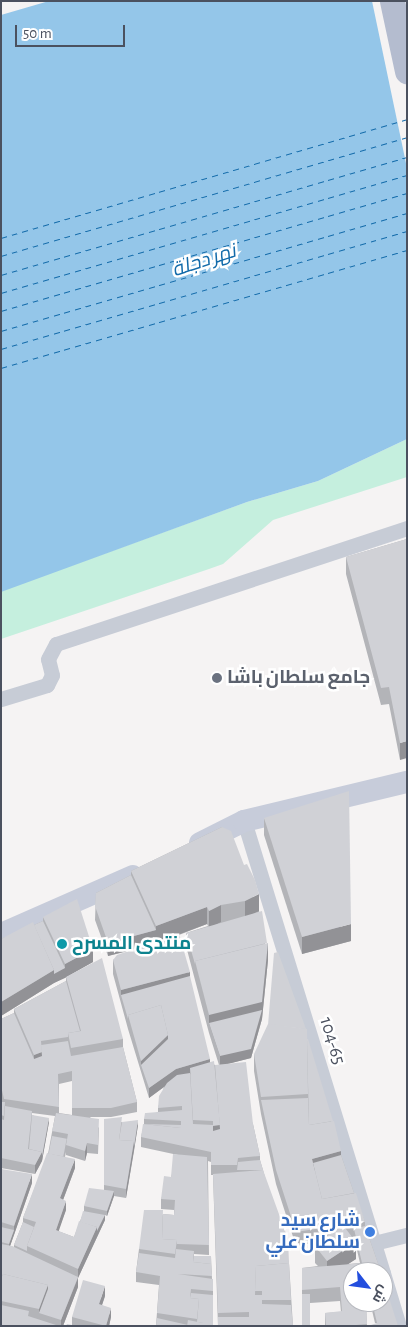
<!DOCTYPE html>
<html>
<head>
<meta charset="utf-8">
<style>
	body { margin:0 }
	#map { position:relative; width:408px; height:1327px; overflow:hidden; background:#f5f3f3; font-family:"Alegreya Sans",Cairo,sans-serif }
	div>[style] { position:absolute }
	.green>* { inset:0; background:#c5efde }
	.water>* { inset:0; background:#94c6e9 }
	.pier>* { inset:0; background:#f5f3f3 }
	.ferry>* { height:1px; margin-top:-0.5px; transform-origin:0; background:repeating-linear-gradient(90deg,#136baa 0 6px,transparent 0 11px) }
	.street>* { height:15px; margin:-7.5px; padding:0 7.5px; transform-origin:7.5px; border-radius:7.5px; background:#c7ccd6 }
	.secondary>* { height:22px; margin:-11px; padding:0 11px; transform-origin:11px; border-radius:11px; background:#c7ccda }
	.primary>* { height:25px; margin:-12.5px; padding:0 12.5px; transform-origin:12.5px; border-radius:12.5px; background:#b4bccf }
	.wall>* { inset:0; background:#b3b4b8 }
	.shaded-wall>* { inset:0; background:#929296; transform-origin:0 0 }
	.building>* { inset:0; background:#d0d1d6; transform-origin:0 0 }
	.dots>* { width:14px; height:14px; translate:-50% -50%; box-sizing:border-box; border:2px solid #fff; border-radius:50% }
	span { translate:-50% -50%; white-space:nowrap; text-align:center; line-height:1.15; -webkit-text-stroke:5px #fff; paint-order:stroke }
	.worship-label { font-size:19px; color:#5b616d; font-weight:700 }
	.left { translate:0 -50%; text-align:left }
	.culture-label { font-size:19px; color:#0d838f; font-weight:700 }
	.street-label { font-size:19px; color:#4b515f }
	.shop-label { font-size:19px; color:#366cbe; font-weight:700 }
	.right { translate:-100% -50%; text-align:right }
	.water-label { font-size:20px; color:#136baa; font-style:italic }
	.frame { position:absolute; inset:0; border:2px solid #4b515f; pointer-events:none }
	.north { position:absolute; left:343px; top:1262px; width:50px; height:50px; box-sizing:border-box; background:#fff; border:1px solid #b7b9bf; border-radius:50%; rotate:120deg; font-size:14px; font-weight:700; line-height:20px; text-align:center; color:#4b515f }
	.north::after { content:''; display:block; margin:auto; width:18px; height:22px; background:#234ede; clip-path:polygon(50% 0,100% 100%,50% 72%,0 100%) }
	.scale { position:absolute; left:15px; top:25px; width:110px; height:22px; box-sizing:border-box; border:2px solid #4b515f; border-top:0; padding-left:6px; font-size:15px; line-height:18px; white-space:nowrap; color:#4b515f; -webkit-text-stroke:4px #fff; paint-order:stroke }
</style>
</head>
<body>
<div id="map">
	<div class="green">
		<div style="clip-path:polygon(407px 439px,407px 477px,273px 520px,223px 564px,209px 569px,1px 639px,1px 592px,4px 590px,247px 502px,318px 481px)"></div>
	</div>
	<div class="water">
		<div style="clip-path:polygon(49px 1px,407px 1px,407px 439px,318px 481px,247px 502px,1px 592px,1px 15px)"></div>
	</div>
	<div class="pier">
		<div style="clip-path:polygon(372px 1px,407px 1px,407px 168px)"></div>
	</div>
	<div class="ferry">
		<div style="left:1px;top:238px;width:423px;rotate:-16.3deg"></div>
		<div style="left:1px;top:256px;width:423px;rotate:-16.3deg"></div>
		<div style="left:1px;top:275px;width:423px;rotate:-16.2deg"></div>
		<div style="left:1px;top:293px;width:423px;rotate:-16.2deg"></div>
		<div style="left:1px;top:311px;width:423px;rotate:-16.2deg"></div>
		<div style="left:1px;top:331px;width:423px;rotate:-16.2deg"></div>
		<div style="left:1px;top:349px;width:423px;rotate:-16.2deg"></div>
		<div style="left:1px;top:368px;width:423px;rotate:-16.2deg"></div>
	</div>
	<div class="street">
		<div style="left:1px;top:699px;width:48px;rotate:-16.9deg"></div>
		<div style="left:47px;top:685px;width:11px;rotate:-63deg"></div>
		<div style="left:52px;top:675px;width:16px;rotate:-104deg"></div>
		<div style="left:48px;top:659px;width:17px;rotate:-62deg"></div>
		<div style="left:56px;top:644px;width:370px;rotate:-18.3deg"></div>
		<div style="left:244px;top:821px;width:472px;rotate:72.9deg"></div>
		<div style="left:374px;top:1243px;width:34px;rotate:-14deg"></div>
		<div style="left:383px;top:1273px;width:55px;rotate:73.2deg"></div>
	</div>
	<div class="secondary">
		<div style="left:200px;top:843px;width:49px;rotate:-26.6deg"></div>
		<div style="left:244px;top:821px;width:168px;rotate:-13.5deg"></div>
		<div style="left:1px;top:934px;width:144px;rotate:-23.7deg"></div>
	</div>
	<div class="primary">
		<div style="left:392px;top:1px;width:72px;rotate:77.9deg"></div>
	</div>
	<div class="wall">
		<div style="clip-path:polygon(407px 539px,400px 760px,389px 704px,381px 705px,346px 574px,346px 557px)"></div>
		<div style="clip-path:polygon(264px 818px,351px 941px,302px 954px,264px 835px)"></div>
		<div style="clip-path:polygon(evenodd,222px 827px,259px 911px,268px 960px,262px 1019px,251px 1058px,227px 1064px,253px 1124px,260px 1156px,260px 1160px,263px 1170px,289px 1263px,293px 1326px,218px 1326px,213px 1175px,211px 1175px,211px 1162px,208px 1161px,209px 1255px,194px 1254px,194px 1256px,211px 1256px,212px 1279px,213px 1291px,213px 1326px,156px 1326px,159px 1285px,136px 1282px,136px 1272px,139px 1249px,163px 1214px,174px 1215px,174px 1210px,161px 1209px,161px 1199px,171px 1177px,178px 1155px,141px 1147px,141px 1137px,144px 1124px,144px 1119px,158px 1112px,158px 1108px,164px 1087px,149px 1098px,128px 1029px,113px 974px,113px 960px,129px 951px,108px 956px,95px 920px,96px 893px,131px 875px,131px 871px,222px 827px,207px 924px,208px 926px,186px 933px,186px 946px,209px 1033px,219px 1065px,215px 1065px,210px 1062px,179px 935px,207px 924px)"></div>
		<div style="clip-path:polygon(43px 917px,93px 962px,54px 983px,1px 1016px,1px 939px,34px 925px,43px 921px)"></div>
		<div style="clip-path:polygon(evenodd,66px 977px,123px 1039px,123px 1047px,137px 1102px,137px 1112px,111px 1117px,90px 1117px,99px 1128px,98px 1154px,87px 1153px,85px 1161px,66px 1155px,66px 1152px,65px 1157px,75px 1168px,63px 1200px,66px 1210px,58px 1231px,74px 1237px,84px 1211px,84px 1206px,104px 1190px,104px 1119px,138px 1125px,126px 1198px,114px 1196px,107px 1216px,105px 1215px,105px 1220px,78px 1278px,78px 1287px,63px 1326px,1px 1326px,1px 1169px,32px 1183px,10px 1246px,14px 1247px,14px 1245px,23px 1222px,23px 1218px,48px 1154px,55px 1116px,32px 1113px,32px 1115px,49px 1122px,42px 1161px,35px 1174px,1px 1168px,1px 1102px,2px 1102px,1px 1096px,1px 1019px,14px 1013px,14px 1009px,66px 981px,66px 977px,72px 1081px,72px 1115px,59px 1113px,59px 1084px,72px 1081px)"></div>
		<div style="clip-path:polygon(evenodd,307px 1039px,341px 1155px,354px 1193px,365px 1222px,365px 1226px,381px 1272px,353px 1272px,366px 1302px,367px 1326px,325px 1326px,325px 1313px,341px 1312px,340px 1301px,310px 1303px,302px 1300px,302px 1268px,318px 1266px,315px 1263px,315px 1246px,319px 1242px,296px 1246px,276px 1184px,261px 1114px,254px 1071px,254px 1054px,307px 1039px,356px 1246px,360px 1263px,348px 1264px,356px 1259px,356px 1246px)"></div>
		<div style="clip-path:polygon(105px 1296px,102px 1305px,111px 1317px,109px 1326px,66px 1326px,72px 1325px,72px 1317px)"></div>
		<div style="clip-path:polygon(370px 1302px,383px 1302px,398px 1326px,375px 1323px)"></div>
	</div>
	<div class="shaded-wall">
		<div style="clip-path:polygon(407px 741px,407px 758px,400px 760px,400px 743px)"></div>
		<div style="clip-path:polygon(259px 894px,259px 911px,245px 918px,245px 901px)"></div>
		<div style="clip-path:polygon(221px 905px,221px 922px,209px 928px,209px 911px)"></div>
		<div style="clip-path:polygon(207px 907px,207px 924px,156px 943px,108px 956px,108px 943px,156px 930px,156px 926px)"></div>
		<div style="clip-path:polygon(351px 924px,351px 941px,302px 954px,302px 937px)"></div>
		<div style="clip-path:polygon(268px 943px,268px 960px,262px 1019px,251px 1058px,220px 1066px,220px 1056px,209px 1023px,209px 1015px)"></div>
		<div style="clip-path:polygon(93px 949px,93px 962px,65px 978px,65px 964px)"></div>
		<div style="clip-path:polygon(65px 968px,65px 978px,54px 983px,1px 1016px,1px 1002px,54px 970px)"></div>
		<div style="clip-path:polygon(190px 972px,190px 986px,121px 995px,121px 990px)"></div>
		<div style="clip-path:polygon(168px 1035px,168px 1049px,141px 1065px,141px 1061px)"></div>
		<div style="clip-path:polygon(42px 1052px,42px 1066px,34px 1068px,34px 1055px)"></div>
		<div style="clip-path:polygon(210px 1059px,210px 1069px,176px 1078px,149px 1098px,149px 1088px,176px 1069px)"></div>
		<div style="clip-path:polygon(49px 1118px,49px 1122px,42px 1161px,42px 1156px)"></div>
		<div style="clip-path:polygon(138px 1120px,138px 1125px,134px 1151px,134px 1146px)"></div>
		<div style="left:220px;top:1125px;width:14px;height:7px;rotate:90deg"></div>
		<div style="clip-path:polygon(134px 1141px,134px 1151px,126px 1198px,126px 1189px)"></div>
		<div style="clip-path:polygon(87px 1143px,87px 1153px,85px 1161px,85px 1151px)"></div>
		<div style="clip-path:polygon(341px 1151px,341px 1164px,314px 1172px,312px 1159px)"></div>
		<div style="clip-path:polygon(42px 1152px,42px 1161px,35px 1174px,35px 1165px)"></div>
		<div style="clip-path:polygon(75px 1159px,75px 1168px,60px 1208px,60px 1198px)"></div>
		<div style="clip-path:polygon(32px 1174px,32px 1183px,14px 1235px,14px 1226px)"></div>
		<div style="clip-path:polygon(114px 1191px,114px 1196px,107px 1216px,107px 1211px)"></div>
		<div style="clip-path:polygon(66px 1201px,66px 1210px,56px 1239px,56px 1230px)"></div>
		<div style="clip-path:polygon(105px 1215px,105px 1220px,78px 1278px,78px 1287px,63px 1326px,61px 1326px,61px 1320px,78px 1278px,78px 1269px,97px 1227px)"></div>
		<div style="clip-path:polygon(14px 1230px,14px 1235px,9px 1249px,9px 1244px)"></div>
		<div style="clip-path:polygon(356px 1242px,356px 1259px,327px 1278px,327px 1261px)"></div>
		<div style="clip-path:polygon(48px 1285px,48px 1299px,39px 1313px,39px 1309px)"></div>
		<div style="clip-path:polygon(105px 1286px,105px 1296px,99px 1314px,99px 1304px)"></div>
		<div style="clip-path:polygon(111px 1308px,111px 1317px,109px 1326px,106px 1326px)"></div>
	</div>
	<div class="building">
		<div style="clip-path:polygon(407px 539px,407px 741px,400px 743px,389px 687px,381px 688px,346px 557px)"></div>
		<div style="clip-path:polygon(349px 791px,351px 924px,302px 937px,264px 818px)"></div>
		<div style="clip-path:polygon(222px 827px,231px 831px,244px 865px,247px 864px,255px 880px,259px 894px,245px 901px,221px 905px,209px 911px,207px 907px,156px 926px,131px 871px)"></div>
		<div style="clip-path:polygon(131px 875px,156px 930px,108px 943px,95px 906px,96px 893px)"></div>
		<div style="clip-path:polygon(77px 899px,93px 949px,65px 964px,43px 917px)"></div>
		<div style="clip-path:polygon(262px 911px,267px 943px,195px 961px,195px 964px,186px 933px)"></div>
		<div style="clip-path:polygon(43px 921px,65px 968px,54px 974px,54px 970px,34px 925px)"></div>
		<div style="clip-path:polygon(33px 922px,54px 970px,1px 1002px,1px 939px)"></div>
		<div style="clip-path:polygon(179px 934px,190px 972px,121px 990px,113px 960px,117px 955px)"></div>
		<div style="clip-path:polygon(268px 943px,262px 1002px,209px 1015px,195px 961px)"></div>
		<div style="clip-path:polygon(278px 952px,306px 1029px,268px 1025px,274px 953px)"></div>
		<div style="clip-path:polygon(102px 958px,123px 1039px,71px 1048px,68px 1033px,81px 1031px,66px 977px)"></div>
		<div style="clip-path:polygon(190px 976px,210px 1059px,176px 1069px,149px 1088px,141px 1065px,168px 1039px,168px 1035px,161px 1005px,128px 1015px,128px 1019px,121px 995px)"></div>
		<div style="clip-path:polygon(66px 981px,80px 1031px,68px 1033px,68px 1037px,41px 1041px,42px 1052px,34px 1055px,14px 1009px)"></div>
		<div style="clip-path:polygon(161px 1005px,168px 1035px,141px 1061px,128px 1015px)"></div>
		<div style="clip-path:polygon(262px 1010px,251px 1049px,220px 1056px,209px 1023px)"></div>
		<div style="clip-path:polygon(14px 1013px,34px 1059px,42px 1056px,41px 1045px,68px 1041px,71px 1056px,123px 1047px,137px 1102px,111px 1108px,72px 1108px,72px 1071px,58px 1074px,59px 1107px,4px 1099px,1px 1086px,1px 1019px)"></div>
		<div style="clip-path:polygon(268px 1024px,307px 1029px,308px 1094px,261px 1097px,254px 1054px)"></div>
		<div style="clip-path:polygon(307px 1039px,308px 1039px,333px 1121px,309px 1125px)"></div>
		<div style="clip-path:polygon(214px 1061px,220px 1125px,213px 1126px,213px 1121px,193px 1120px,190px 1068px)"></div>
		<div style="clip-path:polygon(246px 1062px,253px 1124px,260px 1156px,238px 1158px,237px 1165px,211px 1165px,211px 1152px,141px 1137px,143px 1124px,181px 1128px,181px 1121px,144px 1119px,145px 1113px,182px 1113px,182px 1106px,158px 1108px,159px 1096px,167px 1083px,177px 1075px,190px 1073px,193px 1124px,213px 1125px,213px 1131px,220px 1129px,215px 1065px)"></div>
		<div style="clip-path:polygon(308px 1098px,309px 1125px,334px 1121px,341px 1151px,312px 1159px,322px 1199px,356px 1193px,365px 1222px,342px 1225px,342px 1224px,341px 1225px,296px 1232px,276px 1170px,261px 1100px)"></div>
		<div style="clip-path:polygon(1px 1102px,5px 1102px,4px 1116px,1px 1115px)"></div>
		<div style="clip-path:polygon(5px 1106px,32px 1111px,28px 1149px,42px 1152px,35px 1165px,1px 1158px,1px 1119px,4px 1120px)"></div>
		<div style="clip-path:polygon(182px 1110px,182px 1113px,146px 1113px)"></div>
		<div style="clip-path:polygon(56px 1113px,99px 1119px,98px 1145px,87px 1143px,85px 1151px,66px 1145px,68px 1134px,52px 1131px)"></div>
		<div style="clip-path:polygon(32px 1115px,49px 1118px,42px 1156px,42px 1152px,29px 1149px)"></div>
		<div style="clip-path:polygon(122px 1117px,119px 1140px,134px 1141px,126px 1189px,104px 1185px,104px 1119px)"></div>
		<div style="clip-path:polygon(138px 1120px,134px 1146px,134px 1141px,119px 1140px,122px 1122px)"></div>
		<div style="clip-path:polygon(144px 1124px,181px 1125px,181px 1128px)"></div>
		<div style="left:52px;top:1136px;width:15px;height:18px;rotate:11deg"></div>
		<div style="clip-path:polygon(47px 1153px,75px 1159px,60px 1198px,66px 1201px,56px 1230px,74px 1237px,79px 1221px,97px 1227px,78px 1269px,27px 1246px,36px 1222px,23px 1218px)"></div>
		<div style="clip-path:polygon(173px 1154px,207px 1157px,209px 1245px,177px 1244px,177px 1240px,162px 1239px,163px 1214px,174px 1215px,175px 1200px,161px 1199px,164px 1176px,171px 1177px)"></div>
		<div style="clip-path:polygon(341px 1155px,354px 1193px,322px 1199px,313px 1163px)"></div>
		<div style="clip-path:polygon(260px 1160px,263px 1170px,237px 1170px,238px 1162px)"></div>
		<div style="clip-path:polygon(1px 1169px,32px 1174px,14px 1226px,1px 1222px)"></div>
		<div style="clip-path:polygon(263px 1170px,288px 1239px,289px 1263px,256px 1266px,255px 1295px,262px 1295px,262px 1304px,291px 1305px,293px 1326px,218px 1326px,218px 1325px,249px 1325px,249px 1312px,218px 1313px,213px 1174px)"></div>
		<div style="clip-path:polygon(89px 1188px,114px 1191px,107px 1211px,84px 1206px)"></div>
		<div style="clip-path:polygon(144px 1210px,163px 1210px,162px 1239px,177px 1240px,175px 1254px,139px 1249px)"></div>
		<div style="clip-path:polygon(83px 1211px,105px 1215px,97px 1231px,97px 1227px,80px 1222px)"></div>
		<div style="clip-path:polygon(23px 1222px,34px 1227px,27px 1246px,27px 1251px,14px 1245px)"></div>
		<div style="clip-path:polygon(342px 1224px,356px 1242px,327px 1261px,315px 1246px)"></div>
		<div style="clip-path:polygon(365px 1226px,381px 1272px,365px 1272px,364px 1263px,362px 1263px,354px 1229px)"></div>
		<div style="clip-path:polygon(1px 1227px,14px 1230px,9px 1244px,1px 1242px)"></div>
		<div style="clip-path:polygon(1px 1244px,12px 1246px,78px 1277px,61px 1320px,39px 1313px,48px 1289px,48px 1285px,3px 1274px,1px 1279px)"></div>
		<div style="clip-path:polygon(176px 1249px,194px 1251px,193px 1262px,211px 1264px,212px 1276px,178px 1274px,213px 1279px,213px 1291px,191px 1289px,190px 1298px,199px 1299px,197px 1319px,157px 1313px,160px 1276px,136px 1272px,139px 1253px,175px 1258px)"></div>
		<div style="clip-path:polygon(194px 1256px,211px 1256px,211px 1264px,193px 1262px)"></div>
		<div style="clip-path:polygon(289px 1263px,291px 1300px,262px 1300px,262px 1291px,255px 1291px,256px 1266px)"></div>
		<div style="clip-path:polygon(364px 1263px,365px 1272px,353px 1272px,353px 1302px,366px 1302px,367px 1324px,345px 1326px,326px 1326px,325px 1313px,342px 1311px,340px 1287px,302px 1290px,302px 1268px)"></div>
		<div style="clip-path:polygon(3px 1274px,48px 1285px,39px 1309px,1px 1301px,1px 1279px)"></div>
		<div style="clip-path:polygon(383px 1279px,398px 1326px,368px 1326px,377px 1323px,372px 1302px,383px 1302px)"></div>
		<div style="clip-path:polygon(83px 1280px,105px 1286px,99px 1304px,111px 1308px,106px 1326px,72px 1317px)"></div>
		<div style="clip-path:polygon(191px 1293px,213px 1295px,213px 1326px,203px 1325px,203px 1323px,197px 1322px,199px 1299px,190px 1298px)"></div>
		<div style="left:302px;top:1294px;width:8px;height:32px"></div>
		<div style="clip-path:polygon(1px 1305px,29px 1311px,28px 1316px,56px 1325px,1px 1326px)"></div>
		<div style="clip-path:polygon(218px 1317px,249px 1317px,249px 1325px,218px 1325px,218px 1326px)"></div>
		<div style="clip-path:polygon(157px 1318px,188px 1325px,187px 1326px,156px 1326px)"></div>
		<div style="clip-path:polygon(188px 1320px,203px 1323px,203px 1326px,187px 1326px)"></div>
		<div style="clip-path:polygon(67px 1324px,77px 1326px,66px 1326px)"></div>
	</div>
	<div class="dots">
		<div style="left:217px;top:678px;background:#6b7280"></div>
		<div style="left:62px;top:944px;background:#0f9aa8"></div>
		<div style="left:370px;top:1232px;background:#3f7fe0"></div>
	</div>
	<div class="worship-label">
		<span class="left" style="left:227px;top:678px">جامع سلطان باشا</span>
	</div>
	<div class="culture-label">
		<span class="left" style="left:72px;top:944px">منتدى المسرح</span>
	</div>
	<div class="street-label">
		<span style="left:332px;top:1041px;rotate:73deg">104-65</span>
	</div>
	<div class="shop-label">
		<span class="right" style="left:360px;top:1232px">شارع سيد<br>سلطان علي</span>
	</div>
	<div class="water-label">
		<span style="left:204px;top:261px;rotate:-18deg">نهر دجلة</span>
	</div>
	<div class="frame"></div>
	<div class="north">ش</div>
	<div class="scale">50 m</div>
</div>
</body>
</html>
